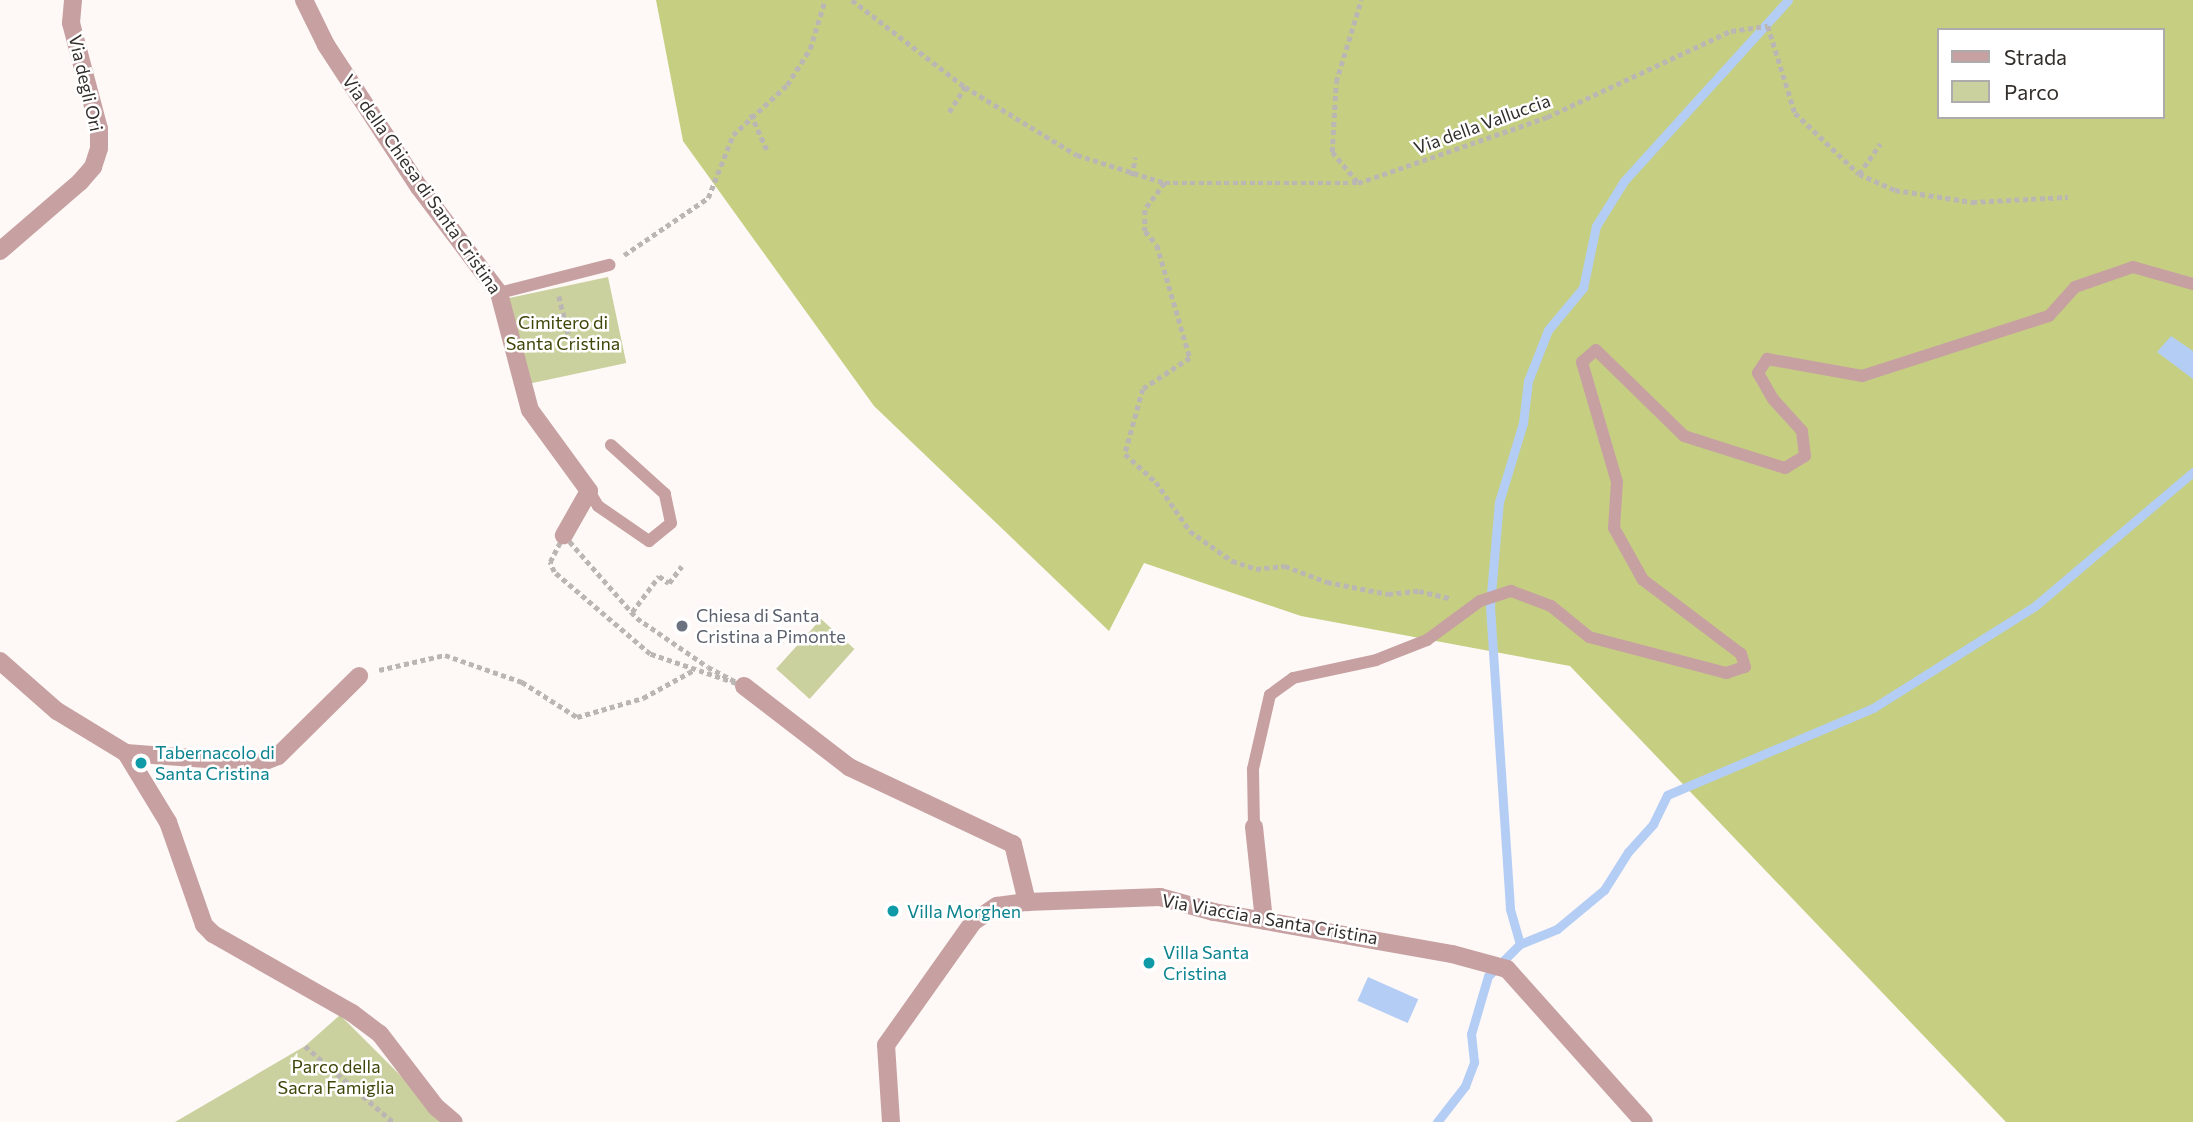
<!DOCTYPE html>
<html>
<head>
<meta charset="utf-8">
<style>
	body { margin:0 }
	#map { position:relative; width:2193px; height:1122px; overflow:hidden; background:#fef9f7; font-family:Commissioner,sans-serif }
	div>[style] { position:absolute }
	.green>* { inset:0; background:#cad19e; transform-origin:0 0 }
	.forest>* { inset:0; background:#c6cf81 }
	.water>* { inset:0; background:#b4cdf4; transform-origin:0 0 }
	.stream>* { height:9px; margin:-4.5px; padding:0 4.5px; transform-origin:4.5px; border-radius:4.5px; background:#b4cdf4 }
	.path>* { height:4.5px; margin-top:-2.25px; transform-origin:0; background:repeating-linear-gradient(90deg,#bbb6b4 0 5px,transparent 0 8.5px) }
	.service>* { height:12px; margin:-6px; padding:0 6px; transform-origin:6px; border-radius:6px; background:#c7a1a2 }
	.minor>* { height:18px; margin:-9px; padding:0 9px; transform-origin:9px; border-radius:9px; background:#c7a1a2 }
	.dots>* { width:19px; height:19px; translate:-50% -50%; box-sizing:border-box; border:4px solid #fff; border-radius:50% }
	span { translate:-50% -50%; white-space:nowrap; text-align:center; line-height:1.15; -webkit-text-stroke:5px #fff; paint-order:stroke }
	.street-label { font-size:18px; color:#322e2c }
	.park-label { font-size:18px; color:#3f4407 }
	.worship-label { font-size:18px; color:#5b616d }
	.left { translate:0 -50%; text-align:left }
	.culture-label { font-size:18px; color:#0d838f }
	.legend { position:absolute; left:1937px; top:28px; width:228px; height:91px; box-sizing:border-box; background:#fff; border:2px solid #adabab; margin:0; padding:9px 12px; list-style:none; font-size:21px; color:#322e2c }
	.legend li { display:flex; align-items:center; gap:14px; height:35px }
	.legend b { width:35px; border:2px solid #adabab }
</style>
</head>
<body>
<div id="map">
	<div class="green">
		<div style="left:608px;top:277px;width:88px;height:103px;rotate:78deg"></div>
		<div style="left:821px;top:619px;width:45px;height:67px;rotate:42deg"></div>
		<div style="clip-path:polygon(340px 1015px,447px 1122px,175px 1122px,305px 1046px)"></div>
	</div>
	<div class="forest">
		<div style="clip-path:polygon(evenodd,656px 0,2193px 0,2193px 1122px,2006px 1122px,1570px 666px,1301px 616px,1144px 563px,1109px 631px,874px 406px,683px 141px,656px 0,1939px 30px,2163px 30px,2163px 117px,1939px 117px,1939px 30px)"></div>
	</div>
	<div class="water">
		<div style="clip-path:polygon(2171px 336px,2193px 351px,2193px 379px,2157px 352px)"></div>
		<div style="left:1368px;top:977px;width:55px;height:26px;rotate:24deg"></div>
	</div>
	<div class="stream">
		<div style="left:1520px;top:944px;width:37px;rotate:-106deg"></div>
		<div style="left:1510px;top:908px;width:303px;rotate:-93.8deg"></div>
		<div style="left:1490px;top:606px;width:104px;rotate:-85.1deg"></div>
		<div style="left:1499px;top:502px;width:83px;rotate:-73.1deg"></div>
		<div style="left:1523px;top:423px;width:42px;rotate:-83.2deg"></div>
		<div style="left:1528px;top:381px;width:55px;rotate:-68.6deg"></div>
		<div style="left:1548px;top:330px;width:55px;rotate:-50.2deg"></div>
		<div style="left:1583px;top:288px;width:63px;rotate:-78.2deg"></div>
		<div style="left:1596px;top:226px;width:53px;rotate:-58.1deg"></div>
		<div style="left:1624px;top:181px;width:244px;rotate:-47.8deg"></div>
		<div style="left:1437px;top:1122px;width:46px;rotate:-52.1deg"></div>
		<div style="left:1465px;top:1086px;width:26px;rotate:-69deg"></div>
		<div style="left:1474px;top:1062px;width:28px;rotate:-96deg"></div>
		<div style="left:1471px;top:1034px;width:60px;rotate:-73.7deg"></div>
		<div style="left:1488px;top:976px;width:45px;rotate:-45deg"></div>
		<div style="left:1520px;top:944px;width:40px;rotate:-22deg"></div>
		<div style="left:1557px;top:929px;width:61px;rotate:-39.7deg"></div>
		<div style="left:1604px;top:890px;width:45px;rotate:-57.7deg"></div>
		<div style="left:1628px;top:852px;width:38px;rotate:-48deg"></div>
		<div style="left:1653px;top:824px;width:32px;rotate:-64deg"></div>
		<div style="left:1667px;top:795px;width:224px;rotate:-22.9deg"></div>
		<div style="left:1873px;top:708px;width:191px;rotate:-32.2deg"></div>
		<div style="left:2035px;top:606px;width:207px;rotate:-40.3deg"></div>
	</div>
	<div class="path">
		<div style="left:852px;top:0;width:143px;rotate:37.6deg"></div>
		<div style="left:965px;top:87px;width:131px;rotate:31.3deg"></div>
		<div style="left:1077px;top:155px;width:92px;rotate:17.7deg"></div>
		<div style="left:1165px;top:183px;width:193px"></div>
		<div style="left:1358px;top:183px;width:200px;rotate:-19.2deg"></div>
		<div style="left:1547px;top:117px;width:203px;rotate:-25.1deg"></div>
		<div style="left:1731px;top:31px;width:37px;rotate:-8deg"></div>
		<div style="left:1768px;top:26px;width:91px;rotate:72.8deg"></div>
		<div style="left:1795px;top:113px;width:88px;rotate:43.6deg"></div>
		<div style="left:1859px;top:174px;width:39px;rotate:24deg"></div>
		<div style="left:1895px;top:190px;width:78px;rotate:8.9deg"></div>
		<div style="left:1972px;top:202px;width:96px;rotate:-3deg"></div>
		<div style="left:949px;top:112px;width:30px;rotate:-57deg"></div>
		<div style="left:751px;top:114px;width:42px;rotate:65.9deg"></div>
		<div style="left:1859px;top:174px;width:37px;rotate:-55deg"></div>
		<div style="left:1132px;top:176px;width:19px;rotate:-81deg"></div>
		<div style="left:1357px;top:182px;width:39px;rotate:-130deg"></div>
		<div style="left:1332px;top:152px;width:70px;rotate:-86.7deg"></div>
		<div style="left:1336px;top:82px;width:86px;rotate:-73deg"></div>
		<div style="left:1165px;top:183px;width:34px;rotate:127deg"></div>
		<div style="left:1145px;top:210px;width:21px;rotate:90deg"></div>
		<div style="left:1145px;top:231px;width:18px;rotate:49deg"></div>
		<div style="left:1157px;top:245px;width:118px;rotate:73.7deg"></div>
		<div style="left:1190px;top:358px;width:56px;rotate:146.6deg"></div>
		<div style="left:1143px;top:389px;width:67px;rotate:105.5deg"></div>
		<div style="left:1125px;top:454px;width:42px;rotate:42.1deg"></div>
		<div style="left:1156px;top:482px;width:60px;rotate:55.2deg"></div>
		<div style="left:1190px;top:531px;width:52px;rotate:35.5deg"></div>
		<div style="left:1232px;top:561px;width:25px;rotate:18deg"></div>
		<div style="left:1256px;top:569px;width:29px;rotate:-6deg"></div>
		<div style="left:1285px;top:566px;width:45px;rotate:20.9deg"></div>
		<div style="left:1327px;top:582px;width:62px;rotate:11.1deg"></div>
		<div style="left:1388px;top:594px;width:31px;rotate:-6deg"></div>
		<div style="left:1419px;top:591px;width:31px;rotate:13deg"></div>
		<div style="left:624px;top:255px;width:102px;rotate:-34.2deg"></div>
		<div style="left:708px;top:198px;width:68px;rotate:-68.4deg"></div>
		<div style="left:733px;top:135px;width:74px;rotate:-42.8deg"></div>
		<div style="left:787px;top:85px;width:43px;rotate:-57.4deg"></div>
		<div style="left:810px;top:49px;width:51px;rotate:-73deg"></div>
		<div style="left:559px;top:296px;width:50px;rotate:76.2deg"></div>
		<div style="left:564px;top:535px;width:111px;rotate:48.7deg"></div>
		<div style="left:637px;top:618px;width:86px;rotate:34.6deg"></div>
		<div style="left:708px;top:667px;width:41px;rotate:27.8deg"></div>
		<div style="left:744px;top:686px;width:99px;rotate:-161.2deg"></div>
		<div style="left:650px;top:654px;width:126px;rotate:-139.5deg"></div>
		<div style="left:554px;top:572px;width:11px;rotate:-112deg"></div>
		<div style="left:550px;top:562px;width:30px;rotate:-63deg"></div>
		<div style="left:632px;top:612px;width:45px;rotate:-53.1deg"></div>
		<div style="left:659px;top:576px;width:12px;rotate:35deg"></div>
		<div style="left:669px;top:583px;width:21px;rotate:-53deg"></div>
		<div style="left:379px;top:670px;width:68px;rotate:-12.8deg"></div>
		<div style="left:445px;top:655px;width:82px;rotate:19.3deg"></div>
		<div style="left:522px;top:682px;width:65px;rotate:32.5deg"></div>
		<div style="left:577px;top:717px;width:69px;rotate:-16.1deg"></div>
		<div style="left:643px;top:698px;width:58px;rotate:-28.8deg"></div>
		<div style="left:305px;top:1046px;width:116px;rotate:40.8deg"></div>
	</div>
	<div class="service">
		<div style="left:499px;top:293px;width:114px;rotate:-14.3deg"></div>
		<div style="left:589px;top:491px;width:17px;rotate:59deg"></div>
		<div style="left:598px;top:506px;width:62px;rotate:34.5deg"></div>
		<div style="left:649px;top:541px;width:28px;rotate:-39deg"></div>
		<div style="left:671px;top:523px;width:30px;rotate:-102deg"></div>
		<div style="left:665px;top:494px;width:73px;rotate:-137.8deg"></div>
		<div style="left:1254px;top:827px;width:58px;rotate:-91deg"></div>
		<div style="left:1253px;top:769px;width:76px;rotate:-77.1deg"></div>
		<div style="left:1270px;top:695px;width:29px;rotate:-36deg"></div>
		<div style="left:1293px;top:678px;width:85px;rotate:-12.2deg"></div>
		<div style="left:1376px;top:660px;width:55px;rotate:-21.4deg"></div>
		<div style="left:1427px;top:640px;width:66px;rotate:-36.3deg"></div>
		<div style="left:1480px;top:601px;width:33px;rotate:-18deg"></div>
		<div style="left:1511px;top:591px;width:43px;rotate:20.6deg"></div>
		<div style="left:1551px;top:606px;width:49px;rotate:39.2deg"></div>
		<div style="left:1589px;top:637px;width:142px;rotate:14.7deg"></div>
		<div style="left:1726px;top:673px;width:20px;rotate:-18deg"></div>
		<div style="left:1745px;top:667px;width:14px;rotate:-107deg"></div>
		<div style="left:1741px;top:654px;width:123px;rotate:-142.9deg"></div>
		<div style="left:1643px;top:580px;width:60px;rotate:-119.1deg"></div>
		<div style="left:1614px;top:528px;width:46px;rotate:-86.3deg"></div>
		<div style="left:1617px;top:482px;width:125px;rotate:-106.3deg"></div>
		<div style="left:1582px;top:362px;width:18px;rotate:-41deg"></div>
		<div style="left:1596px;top:350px;width:123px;rotate:44.3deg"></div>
		<div style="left:1684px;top:436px;width:106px;rotate:17.6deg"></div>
		<div style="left:1785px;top:468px;width:23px;rotate:-31deg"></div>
		<div style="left:1805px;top:456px;width:25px;rotate:-97deg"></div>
		<div style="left:1802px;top:431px;width:43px;rotate:-132.2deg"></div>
		<div style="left:1773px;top:399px;width:30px;rotate:-120deg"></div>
		<div style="left:1758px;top:373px;width:17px;rotate:-57deg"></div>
		<div style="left:1767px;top:359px;width:97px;rotate:10.1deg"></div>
		<div style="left:1862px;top:376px;width:196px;rotate:-17.8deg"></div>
		<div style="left:2049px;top:316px;width:39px;rotate:-48deg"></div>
		<div style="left:2075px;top:287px;width:61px;rotate:-19deg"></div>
		<div style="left:2133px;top:267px;width:62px;rotate:15.8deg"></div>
	</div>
	<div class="minor">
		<div style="left:304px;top:0;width:50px;rotate:63.9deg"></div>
		<div style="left:326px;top:45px;width:170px;rotate:56.8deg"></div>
		<div style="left:419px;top:187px;width:133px;rotate:53deg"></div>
		<div style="left:499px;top:293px;width:121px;rotate:75.2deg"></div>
		<div style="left:530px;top:410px;width:100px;rotate:53.9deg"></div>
		<div style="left:589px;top:491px;width:51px;rotate:119.6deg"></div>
		<div style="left:0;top:251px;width:106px;rotate:-40.8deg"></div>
		<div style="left:80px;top:182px;width:20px;rotate:-49deg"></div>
		<div style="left:93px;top:167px;width:20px;rotate:-72deg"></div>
		<div style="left:99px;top:148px;width:19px;rotate:-90deg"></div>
		<div style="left:99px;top:129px;width:110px;rotate:-104.8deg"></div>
		<div style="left:71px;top:23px;width:23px;rotate:-85deg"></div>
		<div style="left:0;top:661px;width:76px;rotate:41.3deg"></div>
		<div style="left:57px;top:711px;width:81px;rotate:31.3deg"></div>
		<div style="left:126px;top:753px;width:81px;rotate:58.7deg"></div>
		<div style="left:168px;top:822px;width:109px;rotate:70.7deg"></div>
		<div style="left:204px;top:925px;width:13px;rotate:45deg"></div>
		<div style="left:213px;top:934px;width:160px;rotate:29.6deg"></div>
		<div style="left:352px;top:1013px;width:35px;rotate:37deg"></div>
		<div style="left:380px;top:1034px;width:92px;rotate:52.5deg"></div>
		<div style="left:436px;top:1107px;width:23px;rotate:40deg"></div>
		<div style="left:744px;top:686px;width:133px;rotate:37.6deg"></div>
		<div style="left:849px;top:767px;width:181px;rotate:25.2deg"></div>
		<div style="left:1013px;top:844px;width:60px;rotate:76.4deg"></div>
		<div style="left:126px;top:753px;width:134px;rotate:4.3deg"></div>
		<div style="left:260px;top:763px;width:19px;rotate:-21deg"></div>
		<div style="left:278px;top:756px;width:114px;rotate:-44.6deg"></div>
		<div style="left:1254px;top:827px;width:94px;rotate:83.9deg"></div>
		<div style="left:891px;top:1122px;width:77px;rotate:-93.7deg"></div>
		<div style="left:886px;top:1045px;width:151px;rotate:-54.7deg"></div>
		<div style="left:973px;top:922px;width:29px;rotate:-34deg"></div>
		<div style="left:997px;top:906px;width:30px;rotate:-8deg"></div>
		<div style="left:1027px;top:902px;width:133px;rotate:-2.2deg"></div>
		<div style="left:1160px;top:897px;width:56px;rotate:15.5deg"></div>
		<div style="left:1214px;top:912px;width:242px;rotate:10deg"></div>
		<div style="left:1452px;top:954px;width:57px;rotate:15.3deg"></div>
		<div style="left:1507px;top:969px;width:205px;rotate:48.2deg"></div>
	</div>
	<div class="dots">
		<div style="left:682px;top:626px;background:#6b7280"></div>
		<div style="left:141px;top:763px;background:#0f9aa8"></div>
		<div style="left:893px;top:911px;background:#0f9aa8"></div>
		<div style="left:1149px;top:963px;background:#0f9aa8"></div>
	</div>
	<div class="street-label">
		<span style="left:86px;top:83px;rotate:77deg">Via degli Ori</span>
		<span style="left:1482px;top:124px;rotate:-20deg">Via della Valluccia</span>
		<span style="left:422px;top:184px;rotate:55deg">Via della Chiesa di Santa Cristina</span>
		<span style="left:1270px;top:919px;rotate:10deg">Via Viaccia a Santa Cristina</span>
	</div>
	<div class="park-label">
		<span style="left:563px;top:333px">Cimitero di<br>Santa Cristina</span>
		<span style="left:336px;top:1077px">Parco della<br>Sacra Famiglia</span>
	</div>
	<div class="worship-label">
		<span class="left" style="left:696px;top:626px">Chiesa di Santa<br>Cristina a Pimonte</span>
	</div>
	<div class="culture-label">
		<span class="left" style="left:155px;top:763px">Tabernacolo di<br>Santa Cristina</span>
		<span class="left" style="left:907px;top:911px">Villa Morghen</span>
		<span class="left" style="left:1163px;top:963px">Villa Santa<br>Cristina</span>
	</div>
	<ul class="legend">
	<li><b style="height:9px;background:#c7a1a2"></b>Strada</li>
	<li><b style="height:19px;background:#cad19e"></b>Parco</li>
	</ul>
</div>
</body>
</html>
